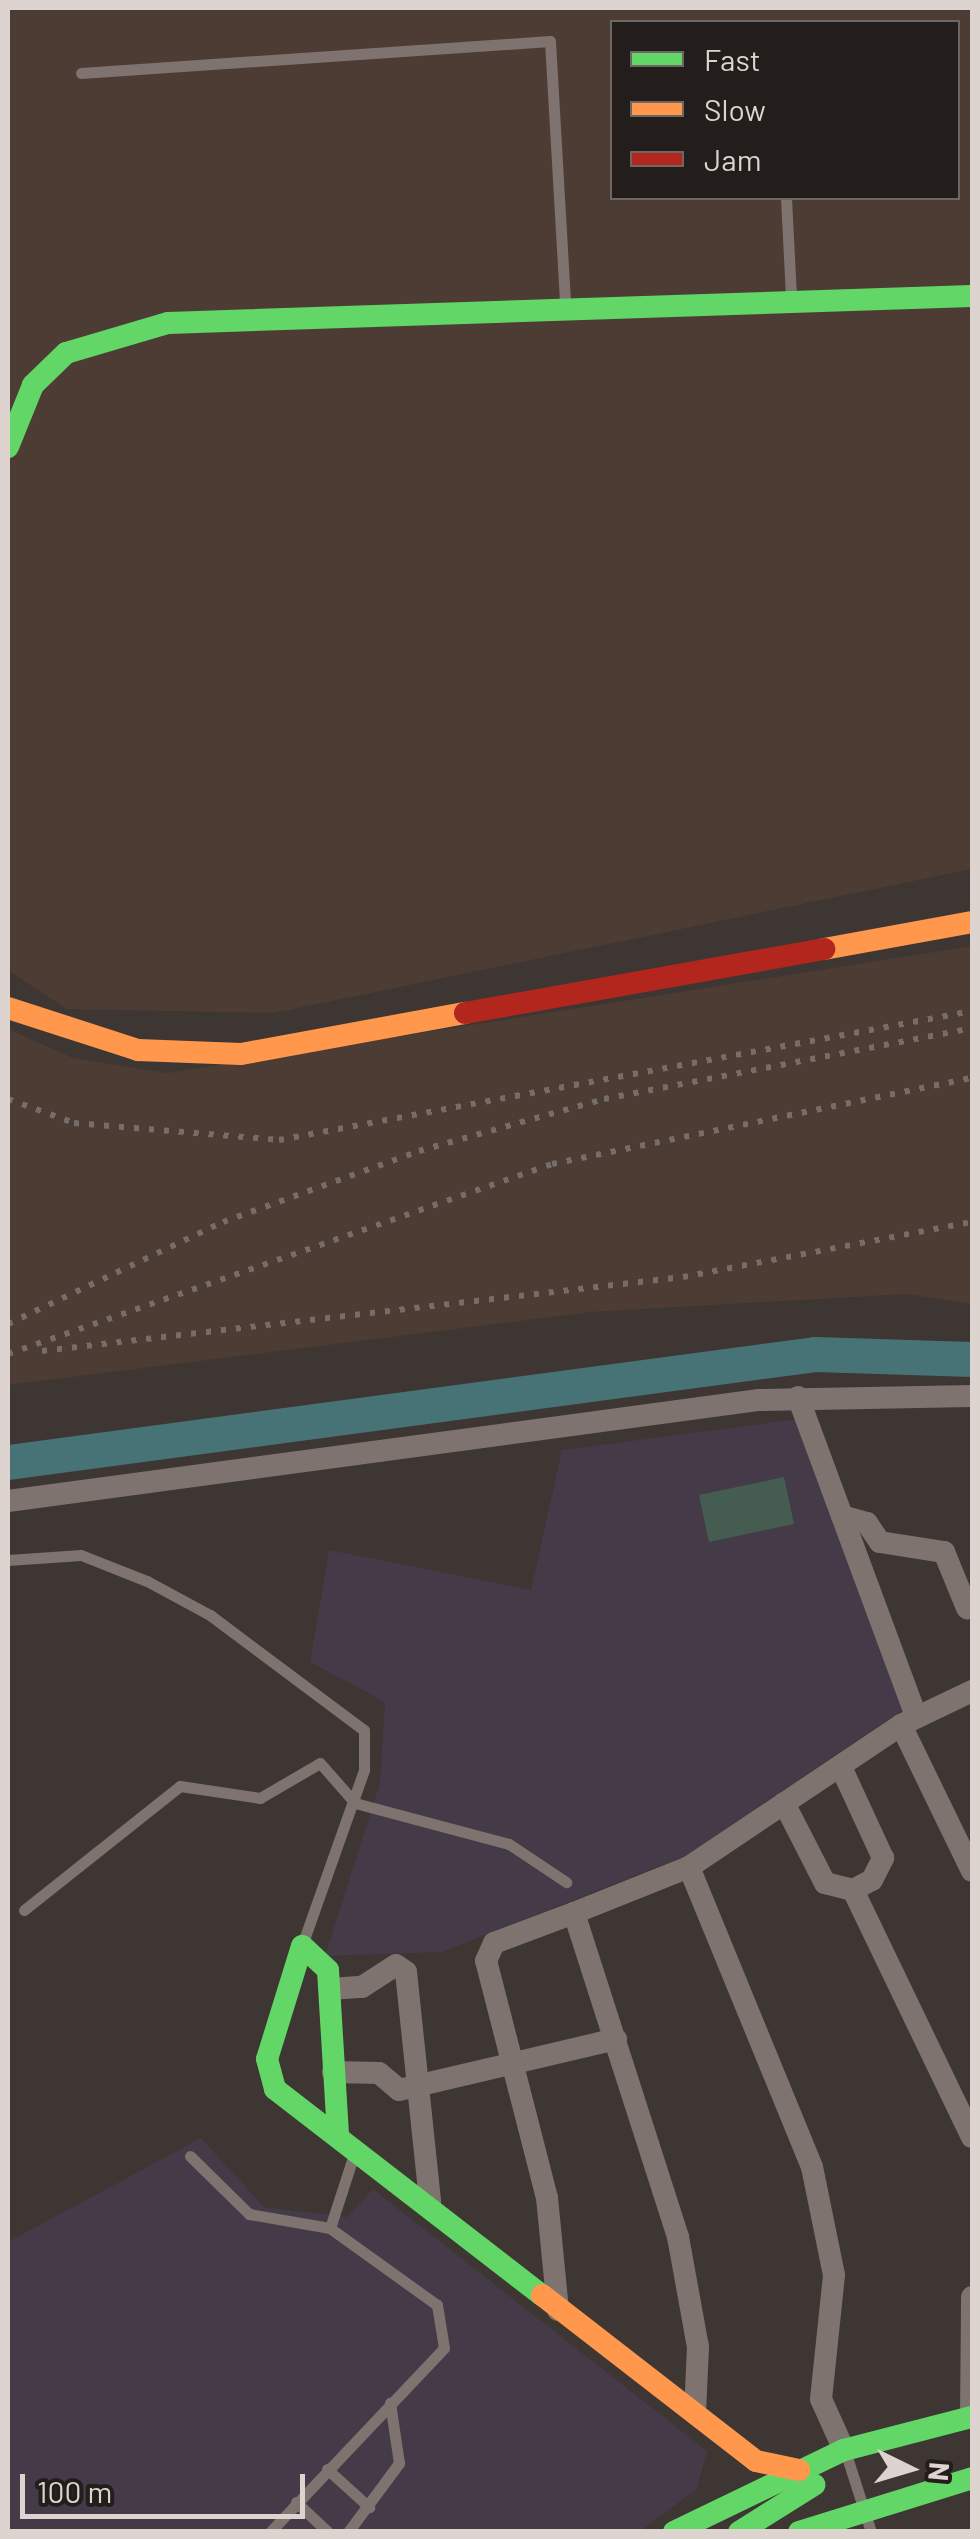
<!DOCTYPE html>
<html>
<head>
<meta charset="utf-8">
<style>
	body { margin:0 }
	#map { position:relative; width:980px; height:2539px; overflow:hidden; background:#3d3632; font-family:Barlow,sans-serif }
	div>[style] { position:absolute }
	.built>* { inset:0; background:#4d3c33 }
	.education>* { inset:0; background:#443a48 }
	.green>* { inset:0; background:#455d50; transform-origin:0 0 }
	.river>* { height:35px; margin:-17.5px; padding:0 17.5px; transform-origin:17.5px; border-radius:17.5px; background:#477377 }
	.lane>* { height:11px; margin:-5.5px; padding:0 5.5px; transform-origin:5.5px; border-radius:5.5px; background:#7e736e }
	.street>* { height:22px; margin:-11px; padding:0 11px; transform-origin:11px; border-radius:11px; background:#7e736e }
	.fast>* { height:22px; margin:-11px; padding:0 11px; transform-origin:11px; border-radius:11px; background:#63d668 }
	.slow>* { height:22px; margin:-11px; padding:0 11px; transform-origin:11px; border-radius:11px; background:#ff974d }
	.jam>* { height:22px; margin:-11px; padding:0 11px; transform-origin:11px; border-radius:11px; background:#b3261e }
	.rail>* { height:6px; margin-top:-3px; transform-origin:0; background:repeating-linear-gradient(90deg,#746d69 0 5px,transparent 0 15px) }
	span { translate:-50% -50%; white-space:nowrap; text-align:center; line-height:1.15; -webkit-text-stroke:8px #231e1b; paint-order:stroke }
	.frame { position:absolute; inset:0; border:10px solid #ddd4d0; pointer-events:none }
	.legend { position:absolute; left:610px; top:20px; width:350px; height:180px; box-sizing:border-box; background:#231e1b; border:2px solid #6d6763; margin:0; padding:12px 18px; list-style:none; font-size:30px; color:#ddd4d0 }
	.legend li { display:flex; align-items:center; gap:20px; height:50px }
	.legend b { width:50px; border:2px solid #6d6763 }
	.north { position:absolute; left:860px; top:2419px; width:100px; height:100px; -webkit-text-stroke:8px #231e1b; paint-order:stroke; rotate:95deg; font-size:28px; font-weight:700; line-height:40px; text-align:center; color:#ddd4d0 }
	.north::after { content:''; display:block; margin:auto; width:35px; height:45px; background:#ddd4d0; clip-path:polygon(50% 0,100% 100%,50% 72%,0 100%) }
	.scale { position:absolute; left:20px; top:2474px; width:285px; height:45px; box-sizing:border-box; border:5px solid #ddd4d0; border-top:0; padding-left:12px; font-size:30px; line-height:35px; white-space:nowrap; color:#ddd4d0; -webkit-text-stroke:8px #231e1b; paint-order:stroke }
</style>
</head>
<body>
<div id="map">
	<div class="built">
		<div style="clip-path:polygon(evenodd,8px 8px,972px 8px,972px 869px,274px 1013px,67px 1009px,8px 970px,8px 8px,612px 22px,958px 22px,958px 198px,612px 198px,612px 22px)"></div>
		<div style="clip-path:polygon(972px 946px,972px 1304px,906px 1294px,591px 1312px,8px 1385px,8px 1029px,73px 1058px,167px 1073px)"></div>
	</div>
	<div class="education">
		<div style="clip-path:polygon(799px 1419px,904px 1709px,685px 1856px,442px 1952px,325px 1956px,380px 1783px,385px 1702px,310px 1662px,329px 1550px,531px 1590px,562px 1450px)"></div>
		<div style="clip-path:polygon(201px 2138px,264px 2207px,347px 2217px,373px 2189px,707px 2451px,697px 2489px,640px 2531px,8px 2532px,8px 2242px)"></div>
	</div>
	<div class="green">
		<div style="left:784px;top:1477px;width:48px;height:87px;rotate:78deg"></div>
	</div>
	<div class="river">
		<div style="left:8px;top:1462px;width:814px;rotate:-7.62deg"></div>
		<div style="left:815px;top:1354px;width:157px;rotate:1.8deg"></div>
	</div>
	<div class="lane">
		<div style="left:81px;top:73px;width:470px;rotate:-3.9deg"></div>
		<div style="left:550px;top:41px;width:264px;rotate:86.7deg"></div>
		<div style="left:786px;top:198px;width:100px;rotate:87.1deg"></div>
		<div style="left:8px;top:1560px;width:73px;rotate:-3.9deg"></div>
		<div style="left:81px;top:1555px;width:71px;rotate:21.5deg"></div>
		<div style="left:147px;top:1581px;width:72px;rotate:28.4deg"></div>
		<div style="left:210px;top:1615px;width:192px;rotate:36.8deg"></div>
		<div style="left:364px;top:1730px;width:40px;rotate:90deg"></div>
		<div style="left:364px;top:1770px;width:186px;rotate:109.5deg"></div>
		<div style="left:24px;top:1910px;width:199px;rotate:-38.5deg"></div>
		<div style="left:180px;top:1786px;width:81px;rotate:8.5deg"></div>
		<div style="left:260px;top:1798px;width:69px;rotate:-30.3deg"></div>
		<div style="left:320px;top:1763px;width:53px;rotate:48.8deg"></div>
		<div style="left:355px;top:1803px;width:159px;rotate:14.9deg"></div>
		<div style="left:509px;top:1844px;width:69px;rotate:33.7deg"></div>
		<div style="left:190px;top:2156px;width:83px;rotate:44.5deg"></div>
		<div style="left:249px;top:2214px;width:82px;rotate:9.8deg"></div>
		<div style="left:846px;top:2454px;width:82px;rotate:72.2deg"></div>
		<div style="left:327px;top:2469px;width:57px;rotate:42.1deg"></div>
		<div style="left:296px;top:2502px;width:44px;rotate:43.2deg"></div>
		<div style="left:270px;top:2532px;width:253px;rotate:-46.6deg"></div>
		<div style="left:444px;top:2348px;width:44px;rotate:-99.2deg"></div>
		<div style="left:437px;top:2305px;width:132px;rotate:-144.3deg"></div>
		<div style="left:330px;top:2228px;width:78px;rotate:-72deg"></div>
		<div style="left:348px;top:2532px;width:86px;rotate:-53.5deg"></div>
		<div style="left:399px;top:2463px;width:61px;rotate:-98.5deg"></div>
	</div>
	<div class="street">
		<div style="left:798px;top:1397px;width:340px;rotate:69.7deg"></div>
		<div style="left:8px;top:1501px;width:758px;rotate:-7.66deg"></div>
		<div style="left:759px;top:1400px;width:213px;rotate:-1.1deg"></div>
		<div style="left:842px;top:1516px;width:26px;rotate:16deg"></div>
		<div style="left:867px;top:1523px;width:23px;rotate:56deg"></div>
		<div style="left:880px;top:1542px;width:65px;rotate:8.9deg"></div>
		<div style="left:944px;top:1552px;width:61px;rotate:67.7deg"></div>
		<div style="left:901px;top:1725px;width:162px;rotate:64.1deg"></div>
		<div style="left:784px;top:1803px;width:90px;rotate:62.9deg"></div>
		<div style="left:825px;top:1883px;width:29px;rotate:14deg"></div>
		<div style="left:853px;top:1890px;width:21px;rotate:-28deg"></div>
		<div style="left:872px;top:1880px;width:25px;rotate:-63deg"></div>
		<div style="left:883px;top:1858px;width:100px;rotate:-114.8deg"></div>
		<div style="left:689px;top:1867px;width:124px;rotate:158.2deg"></div>
		<div style="left:574px;top:1913px;width:340px;rotate:72.2deg"></div>
		<div style="left:678px;top:2237px;width:112px;rotate:79.7deg"></div>
		<div style="left:698px;top:2347px;width:65px;rotate:92.6deg"></div>
		<div style="left:853px;top:1890px;width:274px;rotate:64.3deg"></div>
		<div style="left:330px;top:1989px;width:32px;rotate:-4deg"></div>
		<div style="left:362px;top:1987px;width:40px;rotate:-32.9deg"></div>
		<div style="left:396px;top:1965px;width:12px;rotate:35deg"></div>
		<div style="left:406px;top:1972px;width:231px;rotate:84deg"></div>
		<div style="left:333px;top:2072px;width:46px;rotate:1.2deg"></div>
		<div style="left:379px;top:2073px;width:26px;rotate:40deg"></div>
		<div style="left:399px;top:2090px;width:223px;rotate:-13.2deg"></div>
		<div style="left:558px;top:2310px;width:113px;rotate:-95.6deg"></div>
		<div style="left:547px;top:2198px;width:245px;rotate:-104.4deg"></div>
		<div style="left:486px;top:1961px;width:20px;rotate:-66deg"></div>
		<div style="left:494px;top:1943px;width:85px;rotate:-20.6deg"></div>
		<div style="left:971px;top:2418px;width:121px;rotate:-89.5deg"></div>
		<div style="left:844px;top:2450px;width:56px;rotate:-114.3deg"></div>
		<div style="left:821px;top:2399px;width:125px;rotate:-84deg"></div>
		<div style="left:834px;top:2275px;width:110px;rotate:-101.5deg"></div>
		<div style="left:812px;top:2167px;width:324px;rotate:-112.3deg"></div>
		<div style="left:689px;top:1867px;width:255px;rotate:-33.8deg"></div>
		<div style="left:901px;top:1725px;width:79px;rotate:-25.6deg"></div>
	</div>
	<div class="fast">
		<div style="left:8px;top:447px;width:67px;rotate:-68deg"></div>
		<div style="left:33px;top:385px;width:46px;rotate:-44.1deg"></div>
		<div style="left:66px;top:353px;width:106px;rotate:-16.4deg"></div>
		<div style="left:168px;top:323px;width:804px;rotate:-1.92deg"></div>
		<div style="left:338px;top:2134px;width:164px;rotate:-93.5deg"></div>
		<div style="left:328px;top:1970px;width:35px;rotate:-137deg"></div>
		<div style="left:302px;top:1946px;width:118px;rotate:107.2deg"></div>
		<div style="left:267px;top:2059px;width:31px;rotate:75deg"></div>
		<div style="left:275px;top:2089px;width:337px;rotate:37.7deg"></div>
		<div style="left:674px;top:2532px;width:189px;rotate:-25.8deg"></div>
		<div style="left:844px;top:2450px;width:132px;rotate:-14.5deg"></div>
		<div style="left:739px;top:2532px;width:89px;rotate:-32.1deg"></div>
		<div style="left:799px;top:2532px;width:181px;rotate:-17.3deg"></div>
	</div>
	<div class="slow">
		<div style="left:824px;top:949px;width:150px;rotate:-10.3deg"></div>
		<div style="left:8px;top:1008px;width:137px;rotate:17.9deg"></div>
		<div style="left:138px;top:1050px;width:103px;rotate:2.2deg"></div>
		<div style="left:241px;top:1054px;width:228px;rotate:-10.4deg"></div>
		<div style="left:542px;top:2295px;width:271px;rotate:37.8deg"></div>
		<div style="left:756px;top:2461px;width:44px;rotate:11.8deg"></div>
	</div>
	<div class="jam">
		<div style="left:465px;top:1013px;width:365px;rotate:-10.1deg"></div>
	</div>
	<div class="rail">
		<div style="left:8px;top:1099px;width:70px;rotate:20deg"></div>
		<div style="left:74px;top:1123px;width:206px;rotate:4.7deg"></div>
		<div style="left:279px;top:1140px;width:705px;rotate:-10.54deg"></div>
		<div style="left:8px;top:1324px;width:238px;rotate:-25.4deg"></div>
		<div style="left:223px;top:1222px;width:208px;rotate:-19.9deg"></div>
		<div style="left:419px;top:1151px;width:192px;rotate:-15.7deg"></div>
		<div style="left:604px;top:1099px;width:375px;rotate:-10.9deg"></div>
		<div style="left:42px;top:1351px;width:645px;rotate:-6.59deg"></div>
		<div style="left:683px;top:1277px;width:294px;rotate:-10.8deg"></div>
		<div style="left:8px;top:1354px;width:576px;rotate:-19.25deg"></div>
		<div style="left:552px;top:1164px;width:429px;rotate:-11.6deg"></div>
	</div>
	<div class="frame"></div>
	<ul class="legend">
	<li><b style="height:12px;background:#63d668"></b>Fast</li>
	<li><b style="height:12px;background:#ff974d"></b>Slow</li>
	<li><b style="height:12px;background:#b3261e"></b>Jam</li>
	</ul>
	<div class="north">N</div>
	<div class="scale">100 m</div>
</div>
</body>
</html>
